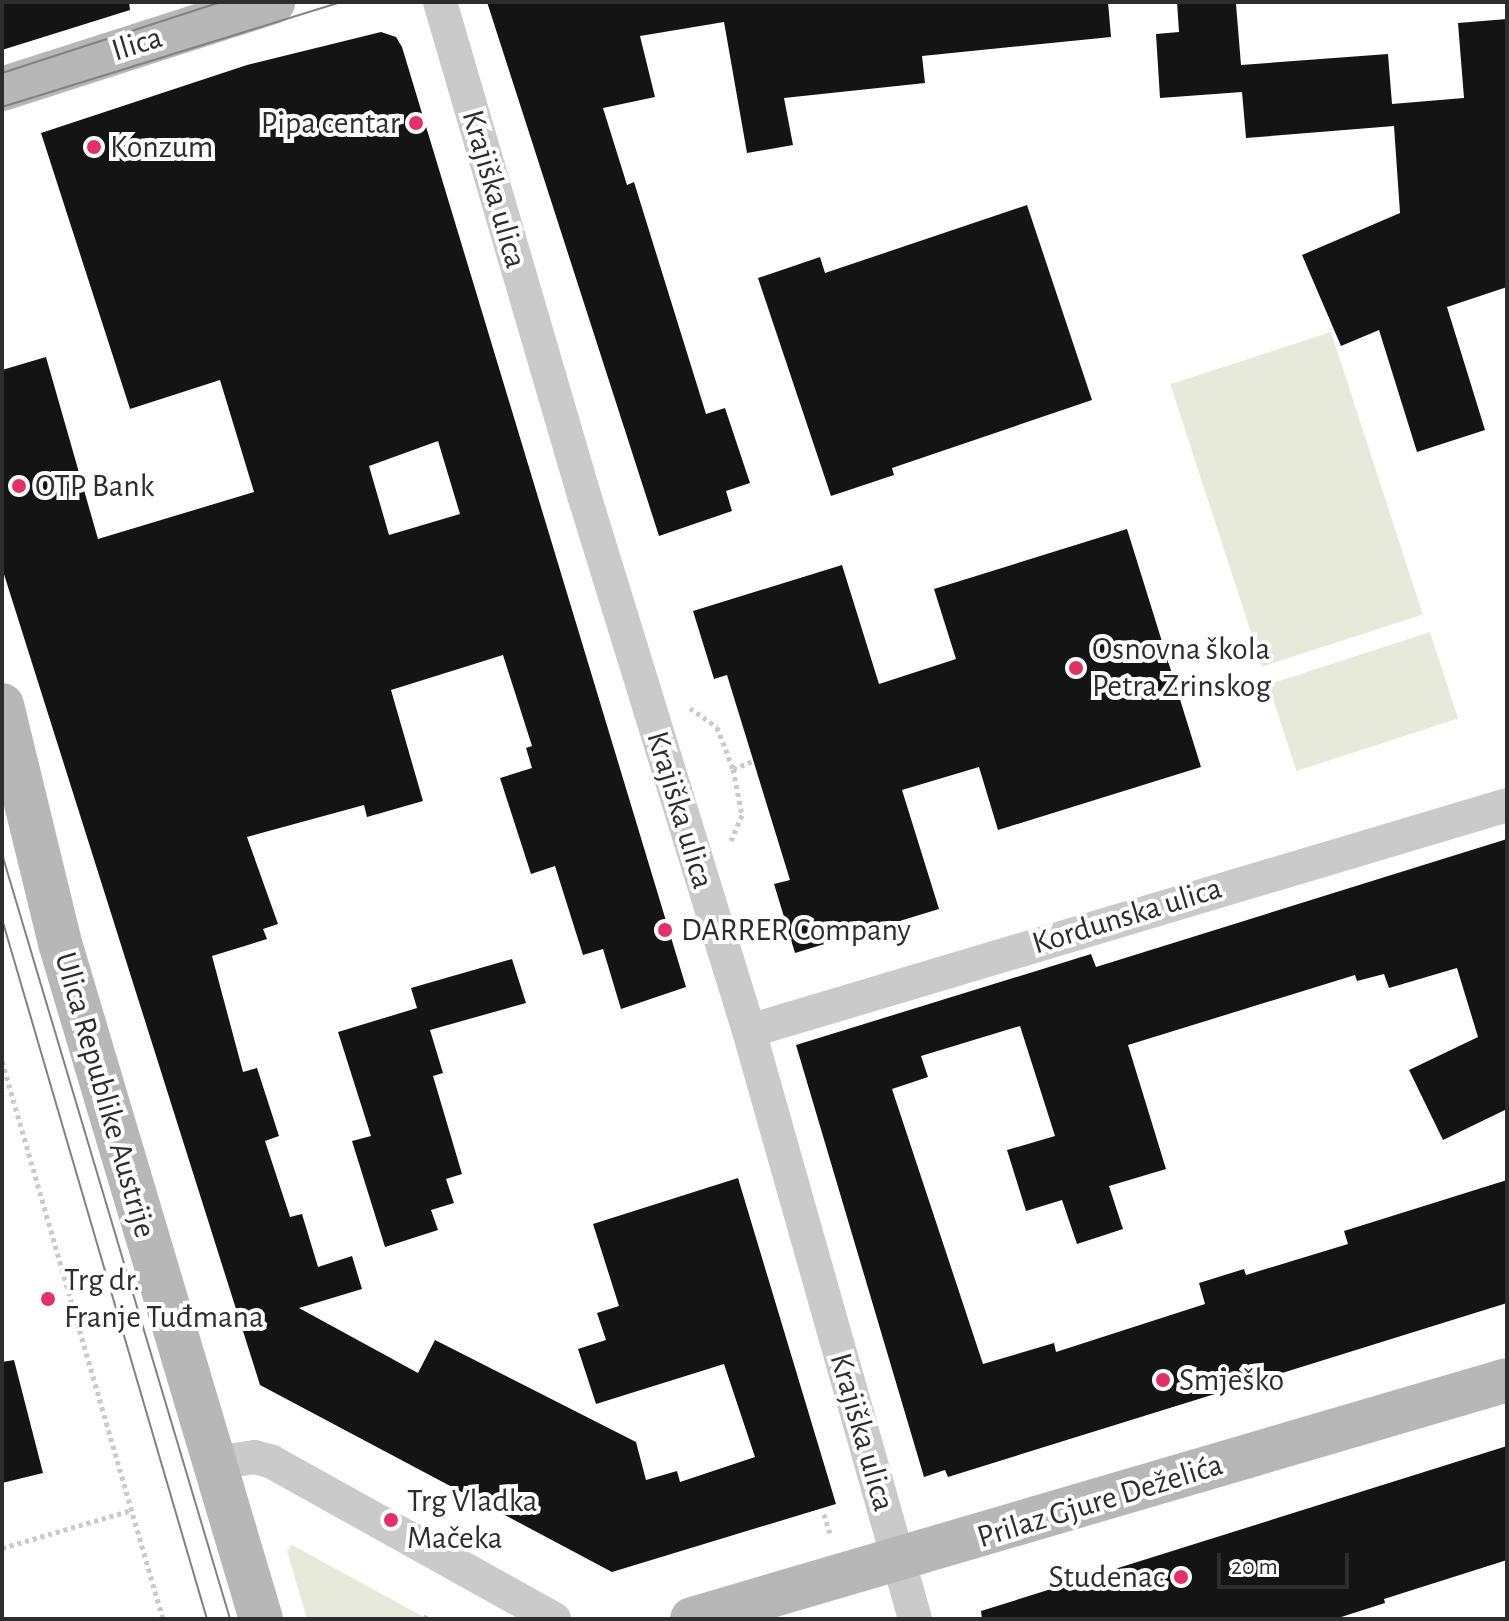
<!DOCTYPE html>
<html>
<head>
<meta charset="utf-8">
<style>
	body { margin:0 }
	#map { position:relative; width:1509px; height:1621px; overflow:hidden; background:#fff; font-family:"Alegreya Sans",sans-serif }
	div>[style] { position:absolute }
	.green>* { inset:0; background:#e7eada; transform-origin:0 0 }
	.building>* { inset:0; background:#141414 }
	.path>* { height:5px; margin-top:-2.5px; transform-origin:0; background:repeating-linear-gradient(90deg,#cacaca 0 4px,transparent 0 8px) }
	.street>* { height:34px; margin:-17px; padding:0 17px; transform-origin:17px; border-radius:17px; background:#cacaca }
	.secondary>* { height:44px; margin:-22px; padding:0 22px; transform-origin:22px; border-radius:22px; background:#b7b7b7 }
	.tram>* { height:2px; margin:-1px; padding:0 1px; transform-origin:1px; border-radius:1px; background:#828282 }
	.dots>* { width:22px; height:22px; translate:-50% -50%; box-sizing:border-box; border:4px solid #fff; border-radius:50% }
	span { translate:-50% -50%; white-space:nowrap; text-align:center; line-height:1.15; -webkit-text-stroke:8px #fff; paint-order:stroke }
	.street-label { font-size:32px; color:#2d2d2d }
	.poi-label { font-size:32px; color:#2d2d2d }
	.right { translate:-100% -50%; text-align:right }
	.left { translate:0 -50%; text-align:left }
	.frame { position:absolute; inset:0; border:4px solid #2d2d2d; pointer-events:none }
	.scale { position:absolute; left:1217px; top:1553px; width:132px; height:36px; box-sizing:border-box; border:4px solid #2d2d2d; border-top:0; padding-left:10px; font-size:24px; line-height:28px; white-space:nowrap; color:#2d2d2d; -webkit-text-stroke:6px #fff; paint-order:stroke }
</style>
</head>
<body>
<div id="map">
	<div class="green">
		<div style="left:1331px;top:332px;width:297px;height:169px;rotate:72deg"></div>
		<div style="left:1430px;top:632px;width:91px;height:170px;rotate:72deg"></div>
		<div style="clip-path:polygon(292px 1545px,422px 1616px,428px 1619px,307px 1619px,287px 1551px)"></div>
	</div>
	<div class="building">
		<div style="clip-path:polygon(2px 2px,129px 2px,130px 10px,2px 50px)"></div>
		<div style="clip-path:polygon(487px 2px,1108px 2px,1111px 37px,922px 56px,925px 83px,784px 98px,793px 145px,747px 153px,724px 22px,640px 36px,655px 97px,603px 108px,627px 185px,634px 182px,706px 414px,725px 408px,750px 483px,726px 491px,732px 511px,659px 536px)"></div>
		<div style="clip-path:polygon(1177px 2px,1236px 4px,1241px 65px,1388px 54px,1392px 104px,1464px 98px,1458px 23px,1507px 19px,1507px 287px,1447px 307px,1485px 430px,1417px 452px,1379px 330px,1341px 346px,1302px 255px,1400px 213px,1394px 126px,1246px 138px,1242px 92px,1160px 98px,1156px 34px,1179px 32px)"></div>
		<div style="clip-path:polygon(evenodd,381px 32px,396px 37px,402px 47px,686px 987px,621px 1009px,603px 949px,583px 955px,555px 866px,531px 874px,500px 778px,532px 768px,526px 748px,532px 746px,503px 655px,391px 690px,423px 801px,367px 817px,364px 805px,247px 837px,278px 924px,263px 929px,267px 939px,212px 956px,243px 1072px,257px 1068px,279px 1136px,265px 1141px,290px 1217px,302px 1214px,318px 1267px,352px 1256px,362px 1289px,299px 1308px,418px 1373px,435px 1340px,636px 1442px,646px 1480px,677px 1471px,680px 1482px,755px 1457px,724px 1364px,596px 1404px,578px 1349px,606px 1340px,597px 1313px,619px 1306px,593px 1224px,738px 1178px,836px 1504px,612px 1572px,260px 1385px,2px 568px,2px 370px,46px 357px,98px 539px,254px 492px,220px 380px,130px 409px,41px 133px,247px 65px,381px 32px,438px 441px,460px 514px,389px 535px,369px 466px,438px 441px)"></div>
		<div style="clip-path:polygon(1027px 205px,1092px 400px,892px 468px,894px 475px,831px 496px,758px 278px,820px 257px,825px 273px)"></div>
		<div style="clip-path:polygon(1127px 529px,1201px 767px,998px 830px,979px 767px,902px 790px,939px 909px,795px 953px,774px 884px,790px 880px,727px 675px,714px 679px,693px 611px,842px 565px,879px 684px,956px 659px,934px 589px)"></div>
		<div style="clip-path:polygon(1507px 839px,1507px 1109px,1443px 1140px,1409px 1070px,1478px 1037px,1457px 968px,1389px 988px,1384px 974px,1357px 981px,1355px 975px,1128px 1045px,1166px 1169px,1109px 1186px,1123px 1229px,1077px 1244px,1062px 1200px,1026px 1211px,1007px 1150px,1055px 1136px,1020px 1026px,921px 1056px,928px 1077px,892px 1089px,983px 1364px,1054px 1343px,1056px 1352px,1205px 1304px,1199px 1283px,1244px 1269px,1246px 1275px,1348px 1244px,1344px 1231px,1507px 1180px,1507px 1303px,948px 1477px,945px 1470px,924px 1477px,796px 1045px,1091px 954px,1096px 967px)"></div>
		<div style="clip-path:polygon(512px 959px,526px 1003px,430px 1030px,443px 1073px,433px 1076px,462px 1174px,446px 1179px,454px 1203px,431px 1210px,438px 1230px,385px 1247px,352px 1141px,371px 1136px,338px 1032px,417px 1008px,411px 988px)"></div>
		<div style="clip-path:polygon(14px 1360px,43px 1473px,2px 1483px,2px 1362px)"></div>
		<div style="clip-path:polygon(1507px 1446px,1507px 1560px,1384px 1599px,1385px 1603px,1335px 1619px,982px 1619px,981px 1611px)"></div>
	</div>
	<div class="path">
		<div style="left:690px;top:708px;width:33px;rotate:35deg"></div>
		<div style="left:717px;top:727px;width:45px;rotate:69.1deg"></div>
		<div style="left:733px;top:769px;width:47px;rotate:78.9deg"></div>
		<div style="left:742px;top:815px;width:28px;rotate:113deg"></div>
		<div style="left:733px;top:769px;width:22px;rotate:-22deg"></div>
		<div style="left:2px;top:1061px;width:581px;rotate:73.91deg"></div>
		<div style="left:824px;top:1514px;width:21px;rotate:73deg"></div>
		<div style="left:2px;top:1548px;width:135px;rotate:-16.3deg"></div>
		<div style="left:425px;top:1619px;width:8px;rotate:-67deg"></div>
	</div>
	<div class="street">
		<div style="left:440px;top:2px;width:514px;rotate:73.72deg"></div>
		<div style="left:584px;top:495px;width:561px;rotate:72.89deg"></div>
		<div style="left:749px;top:1031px;width:611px;rotate:74.23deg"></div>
		<div style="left:749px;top:1031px;width:791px;rotate:-16.6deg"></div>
		<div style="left:214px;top:1463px;width:41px;rotate:-8.3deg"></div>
		<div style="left:255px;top:1457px;width:18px;rotate:16deg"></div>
		<div style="left:272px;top:1462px;width:323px;rotate:29.1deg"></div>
	</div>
	<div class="secondary">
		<div style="left:2px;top:89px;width:285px;rotate:-17.8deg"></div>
		<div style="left:2px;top:705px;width:245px;rotate:76.3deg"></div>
		<div style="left:60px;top:943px;width:705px;rotate:73.44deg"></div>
		<div style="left:692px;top:1619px;width:849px;rotate:-16.34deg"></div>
	</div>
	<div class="tram">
		<div style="left:2px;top:73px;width:230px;rotate:-18deg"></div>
		<div style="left:2px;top:107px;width:355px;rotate:-17.2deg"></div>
		<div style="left:2px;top:854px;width:798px;rotate:73.4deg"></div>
		<div style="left:2px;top:919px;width:729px;rotate:73.68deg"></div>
	</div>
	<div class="dots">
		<div style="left:416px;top:123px;background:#e23069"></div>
		<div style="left:94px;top:147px;background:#e23069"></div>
		<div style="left:19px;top:486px;background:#e23069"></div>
		<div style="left:1076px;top:668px;background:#e23069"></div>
		<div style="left:665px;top:930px;background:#e23069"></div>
		<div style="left:48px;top:1299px;background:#e23069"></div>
		<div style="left:1163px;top:1380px;background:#e23069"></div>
		<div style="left:391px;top:1520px;background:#e23069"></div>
		<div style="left:1181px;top:1577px;background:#e23069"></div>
	</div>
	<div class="street-label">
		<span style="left:137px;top:44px;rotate:-17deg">Ilica</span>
		<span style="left:494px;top:189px;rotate:74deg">Krajiška ulica</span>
		<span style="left:680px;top:810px;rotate:73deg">Krajiška ulica</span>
		<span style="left:1127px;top:916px;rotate:-17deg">Kordunska ulica</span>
		<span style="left:105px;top:1095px;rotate:74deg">Ulica Republike Austrije</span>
		<span style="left:862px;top:1432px;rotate:74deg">Krajiška ulica</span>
		<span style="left:1100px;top:1501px;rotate:-17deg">Prilaz Gjure Deželića</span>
	</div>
	<div class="poi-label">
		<span class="right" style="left:400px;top:123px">Pipa centar</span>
		<span class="left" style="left:110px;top:147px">Konzum</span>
		<span class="left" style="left:35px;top:486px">OTP Bank</span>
		<span class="left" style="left:1092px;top:668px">Osnovna škola<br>Petra Zrinskog</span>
		<span class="left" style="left:681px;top:930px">DARRER Company</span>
		<span class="left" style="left:64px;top:1299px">Trg dr.<br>Franje Tuđmana</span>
		<span class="left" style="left:1179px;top:1380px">Smješko</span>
		<span class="left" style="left:407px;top:1520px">Trg Vladka<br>Mačeka</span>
		<span class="right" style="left:1165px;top:1577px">Studenac</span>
	</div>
	<div class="frame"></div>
	<div class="scale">20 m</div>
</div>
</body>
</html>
